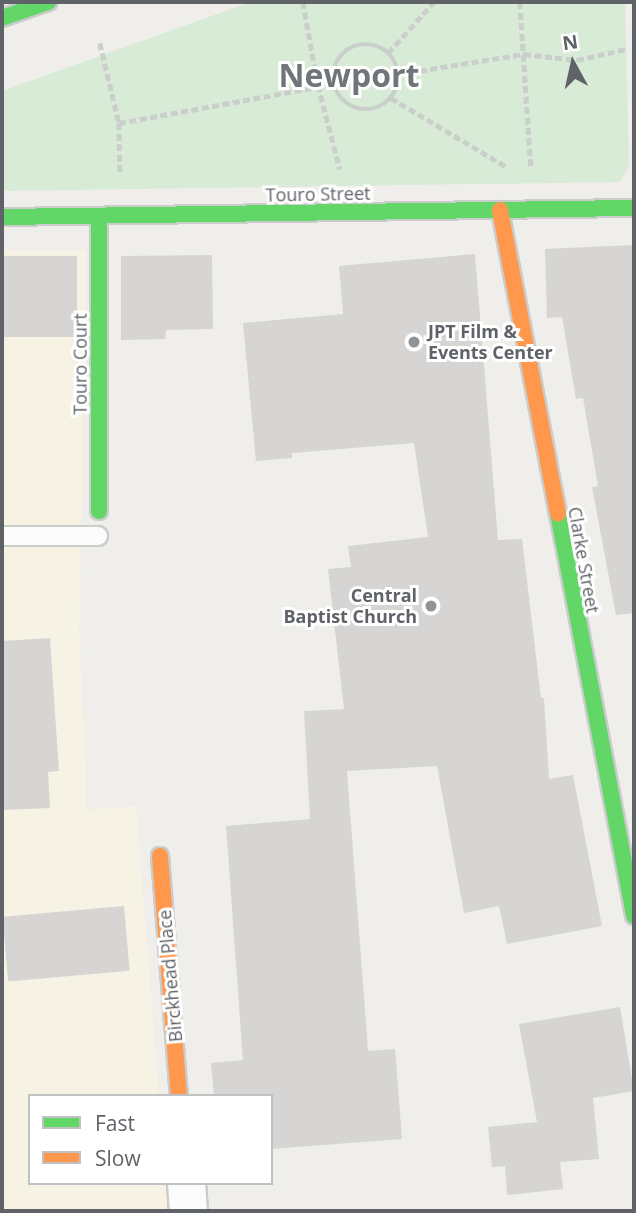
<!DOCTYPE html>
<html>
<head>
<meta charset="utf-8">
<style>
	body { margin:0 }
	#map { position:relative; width:636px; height:1213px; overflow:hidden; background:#efeeea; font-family:"Open Sans",sans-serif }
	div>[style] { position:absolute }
	.commercial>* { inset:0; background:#f7f3e4 }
	.green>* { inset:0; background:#d8ebd6 }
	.building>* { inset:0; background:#d6d5d3; transform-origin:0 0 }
	.path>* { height:4.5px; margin-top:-2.25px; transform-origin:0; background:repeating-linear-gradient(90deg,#cacfcc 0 7px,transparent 0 10.5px) }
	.path>.ring { margin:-2.25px; padding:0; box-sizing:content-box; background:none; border:4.5px solid #cacfcc; border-radius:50% }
	.roads { filter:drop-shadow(2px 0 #cbcccc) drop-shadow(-2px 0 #cbcccc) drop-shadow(0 2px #cbcccc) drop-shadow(0 -2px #cbcccc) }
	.lane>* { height:18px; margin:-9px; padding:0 9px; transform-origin:9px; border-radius:9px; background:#fdfcfc }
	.street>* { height:37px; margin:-18.5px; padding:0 18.5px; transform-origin:18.5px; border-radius:18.5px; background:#fdfcfc }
	.fast>* { height:16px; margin:-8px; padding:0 8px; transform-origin:8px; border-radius:8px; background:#63d668 }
	.slow>* { height:16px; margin:-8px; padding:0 8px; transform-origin:8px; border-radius:8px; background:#ff974d }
	.dots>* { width:19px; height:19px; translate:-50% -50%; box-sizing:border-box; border:4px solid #fff; border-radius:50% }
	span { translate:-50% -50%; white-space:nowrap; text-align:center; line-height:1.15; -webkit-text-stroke:6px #fff; paint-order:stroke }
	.street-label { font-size:18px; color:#5f6368 }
	.poi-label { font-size:18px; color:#5f6368; font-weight:700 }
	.left { translate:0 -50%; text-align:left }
	.right { translate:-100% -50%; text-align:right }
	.town-label { font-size:32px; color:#70757a; font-weight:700 }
	.frame { position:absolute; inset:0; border:4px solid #5f6368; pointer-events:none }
	.legend { position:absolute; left:28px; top:1094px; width:245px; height:91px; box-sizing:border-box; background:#fff; border:2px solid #bfc1c3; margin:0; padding:9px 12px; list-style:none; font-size:21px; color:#5f6368 }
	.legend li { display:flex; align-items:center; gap:14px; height:35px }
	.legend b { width:35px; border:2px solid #bfc1c3 }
	.north { position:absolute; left:538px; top:28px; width:70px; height:70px; -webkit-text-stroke:5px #fff; paint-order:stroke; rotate:352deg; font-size:19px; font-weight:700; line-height:28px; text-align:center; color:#5f6368 }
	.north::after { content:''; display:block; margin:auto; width:24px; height:32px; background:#5f6368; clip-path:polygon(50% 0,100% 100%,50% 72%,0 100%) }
</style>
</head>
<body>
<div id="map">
	<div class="commercial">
		<div style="clip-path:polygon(2px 250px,86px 250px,79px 629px,87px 810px,136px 806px,159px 1096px,30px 1096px,30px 1183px,166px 1183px,168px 1211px,2px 1211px)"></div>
	</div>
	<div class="green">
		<div style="clip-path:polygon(251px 2px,625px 2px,629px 166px,620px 182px,2px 191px,2px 91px)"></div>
	</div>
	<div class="building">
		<div style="clip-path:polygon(633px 245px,634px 613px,616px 615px,592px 487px,598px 486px,583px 398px,576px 399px,562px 317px,547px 318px,545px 249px)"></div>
		<div style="clip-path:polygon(475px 254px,498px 540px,522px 539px,541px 698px,544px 698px,549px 779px,573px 775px,602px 926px,507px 944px,499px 906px,464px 913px,437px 766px,347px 771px,368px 1051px,395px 1049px,402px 1139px,271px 1149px,271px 1096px,214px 1096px,211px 1063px,243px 1060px,226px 826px,310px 819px,304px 711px,344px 709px,328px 569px,351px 567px,348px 546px,428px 537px,414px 443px,292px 453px,292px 458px,256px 461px,243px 323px,343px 314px,339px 266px)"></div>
		<div style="clip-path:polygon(212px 255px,213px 329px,166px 330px,165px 339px,121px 340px,121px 256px)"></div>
		<div style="left:77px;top:256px;width:81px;height:75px;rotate:90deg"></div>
		<div style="clip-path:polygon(50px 638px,59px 771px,48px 772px,50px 808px,2px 810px,2px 641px)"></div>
		<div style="left:124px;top:906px;width:65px;height:122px;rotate:85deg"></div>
		<div style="clip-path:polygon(620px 1007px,634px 1091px,593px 1098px,599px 1159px,560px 1162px,563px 1189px,507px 1195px,505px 1166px,492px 1167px,488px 1127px,537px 1122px,519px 1024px)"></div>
	</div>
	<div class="path">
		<div style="left:303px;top:2px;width:84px;rotate:79.8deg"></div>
		<div style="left:318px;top:85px;width:87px;rotate:75.3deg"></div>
		<div style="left:520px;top:2px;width:165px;rotate:86.2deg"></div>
		<div style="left:100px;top:43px;width:82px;rotate:76.6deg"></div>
		<div style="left:119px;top:123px;width:49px;rotate:88.8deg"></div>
		<div class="ring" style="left:333px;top:44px;width:61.5px;height:61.5px"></div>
		<div style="left:388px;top:53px;width:69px;rotate:-48deg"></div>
		<div style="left:399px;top:74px;width:127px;rotate:-9.1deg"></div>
		<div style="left:524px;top:54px;width:53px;rotate:6.5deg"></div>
		<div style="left:577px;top:60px;width:50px;rotate:-12.7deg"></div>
		<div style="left:391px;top:98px;width:133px;rotate:30.8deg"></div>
		<div style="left:119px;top:123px;width:218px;rotate:-10.3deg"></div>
	</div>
	<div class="roads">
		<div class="lane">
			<div style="left:2px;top:536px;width:96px"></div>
		</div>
		<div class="street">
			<div style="left:186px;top:1183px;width:28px;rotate:86deg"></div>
		</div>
		<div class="fast">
			<div style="left:2px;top:18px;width:49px;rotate:-19.2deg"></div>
			<div style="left:99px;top:216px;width:295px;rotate:90deg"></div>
			<div style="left:2px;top:217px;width:632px;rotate:-0.82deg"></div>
			<div style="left:558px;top:513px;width:410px;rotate:79.3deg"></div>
		</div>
		<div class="slow">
			<div style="left:500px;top:210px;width:309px;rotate:79.2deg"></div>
			<div style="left:160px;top:856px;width:241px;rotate:85.5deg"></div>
		</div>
	</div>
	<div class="dots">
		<div style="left:414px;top:342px;background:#919496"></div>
		<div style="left:431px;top:606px;background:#919496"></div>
	</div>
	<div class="street-label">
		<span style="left:318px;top:194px;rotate:-1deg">Touro Street</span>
		<span style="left:80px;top:364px;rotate:-90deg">Touro Court</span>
		<span style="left:584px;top:560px;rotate:80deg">Clarke Street</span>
		<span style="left:170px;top:976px;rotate:-95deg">Birckhead Place</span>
	</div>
	<div class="poi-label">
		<span class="left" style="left:428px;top:342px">JPT Film &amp;<br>Events Center</span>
		<span class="right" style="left:417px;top:606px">Central<br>Baptist Church</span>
	</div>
	<div class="town-label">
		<span style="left:349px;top:75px">Newport</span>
	</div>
	<div class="frame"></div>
	<ul class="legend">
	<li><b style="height:9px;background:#63d668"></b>Fast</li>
	<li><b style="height:9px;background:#ff974d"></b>Slow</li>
	</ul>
	<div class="north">N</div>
</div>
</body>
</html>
